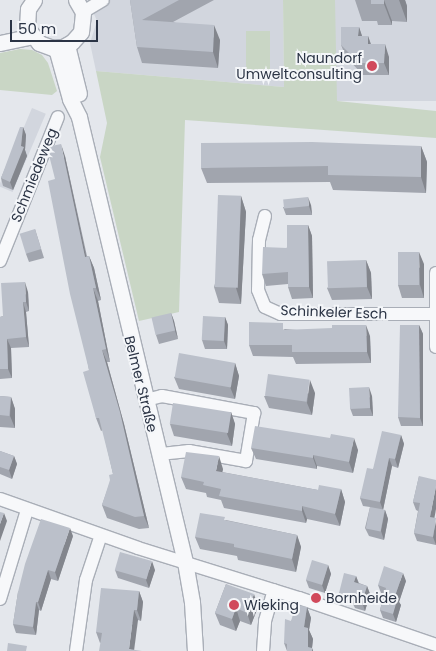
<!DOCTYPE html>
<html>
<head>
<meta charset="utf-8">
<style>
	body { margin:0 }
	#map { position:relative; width:436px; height:651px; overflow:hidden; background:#e4e7ec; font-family:Poppins,sans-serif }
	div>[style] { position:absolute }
	.built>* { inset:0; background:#d2d6de; transform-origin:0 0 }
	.green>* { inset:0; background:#c9d6c5; transform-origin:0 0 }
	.roads { filter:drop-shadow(1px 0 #a9aeb7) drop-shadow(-1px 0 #a9aeb7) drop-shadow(0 1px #a9aeb7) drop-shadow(0 -1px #a9aeb7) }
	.minor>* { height:12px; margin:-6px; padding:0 6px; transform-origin:6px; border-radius:6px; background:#f7f8fa }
	.tertiary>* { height:15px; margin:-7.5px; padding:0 7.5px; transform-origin:7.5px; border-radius:7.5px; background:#f7f8fa }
	.wall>* { inset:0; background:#a1a5ae }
	.shaded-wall>* { inset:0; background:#83868d }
	.building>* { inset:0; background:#bbc0ca; transform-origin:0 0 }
	.dots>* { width:14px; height:14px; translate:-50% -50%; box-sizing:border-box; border:2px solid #f4f6f9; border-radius:50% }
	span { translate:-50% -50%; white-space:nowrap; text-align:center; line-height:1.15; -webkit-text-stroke:4px #f4f6f9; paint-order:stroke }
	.poi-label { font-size:14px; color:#2b3445 }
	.right { translate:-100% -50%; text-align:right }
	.left { translate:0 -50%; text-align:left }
	.street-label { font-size:14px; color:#2b3445 }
	.scale { position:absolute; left:10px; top:20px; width:88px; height:22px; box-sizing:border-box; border:2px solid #2b3445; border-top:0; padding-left:6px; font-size:15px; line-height:18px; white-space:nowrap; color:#2b3445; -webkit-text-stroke:4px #f4f6f9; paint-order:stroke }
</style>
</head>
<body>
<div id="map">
	<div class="built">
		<div style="clip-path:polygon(88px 0,283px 0,284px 87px,96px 71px,90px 43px,97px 21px)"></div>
		<div style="left:335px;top:0;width:101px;height:101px"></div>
		<div style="left:32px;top:108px;width:15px;height:85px;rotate:23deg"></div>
	</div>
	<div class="green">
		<div style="clip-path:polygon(283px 0,335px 0,337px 101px,436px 111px,436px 138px,185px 120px,179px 312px,139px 321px,100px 157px,107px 123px,96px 71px,284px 87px)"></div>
		<div style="left:246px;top:31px;width:24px;height:39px"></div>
		<div style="clip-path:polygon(20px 49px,32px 50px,42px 55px,48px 63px,57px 91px,52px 95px,0 90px,0 53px)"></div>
	</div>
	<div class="roads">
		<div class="minor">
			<div style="left:83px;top:12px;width:23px;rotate:-31deg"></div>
			<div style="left:265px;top:216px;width:25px;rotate:104deg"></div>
			<div style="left:259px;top:240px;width:50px;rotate:91.1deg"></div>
			<div style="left:258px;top:290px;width:18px;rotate:68deg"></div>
			<div style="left:265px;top:307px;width:17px;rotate:24deg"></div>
			<div style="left:281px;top:314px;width:154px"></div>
			<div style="left:0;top:261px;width:155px;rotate:-68.1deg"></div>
			<div style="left:436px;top:273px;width:74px;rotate:90deg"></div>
			<div style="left:146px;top:400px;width:16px;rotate:-14deg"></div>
			<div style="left:162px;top:396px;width:94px;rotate:10.5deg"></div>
			<div style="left:254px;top:413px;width:49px;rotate:99.5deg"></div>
			<div style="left:246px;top:461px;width:58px;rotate:-170deg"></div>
			<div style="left:189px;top:451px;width:30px;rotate:174deg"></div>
			<div style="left:0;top:499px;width:146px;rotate:19.5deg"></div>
			<div style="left:138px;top:548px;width:169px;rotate:17.3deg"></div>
			<div style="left:299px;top:598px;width:145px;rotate:18.9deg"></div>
			<div style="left:0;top:599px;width:93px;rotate:-73.1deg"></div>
			<div style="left:76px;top:651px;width:72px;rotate:-82deg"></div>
			<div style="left:86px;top:580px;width:47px;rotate:-71.6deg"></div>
			<div style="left:263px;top:651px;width:30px;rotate:-86deg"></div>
			<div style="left:265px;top:621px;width:32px;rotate:-74deg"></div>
		</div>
		<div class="tertiary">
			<div style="left:34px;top:0;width:11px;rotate:124deg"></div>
			<div style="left:28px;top:9px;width:19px;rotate:93deg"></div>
			<div style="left:27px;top:28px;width:19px;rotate:51deg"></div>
			<div style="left:39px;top:43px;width:15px;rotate:20deg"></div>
			<div style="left:53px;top:48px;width:10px;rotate:-6deg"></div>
			<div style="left:63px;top:47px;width:10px;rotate:-29deg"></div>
			<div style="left:72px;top:42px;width:13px;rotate:-48deg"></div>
			<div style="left:81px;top:32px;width:20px;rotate:-84deg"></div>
			<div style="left:83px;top:12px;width:14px;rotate:-120deg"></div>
			<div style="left:0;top:43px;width:33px;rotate:-12deg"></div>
			<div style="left:67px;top:45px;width:50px;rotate:76.2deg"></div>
			<div style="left:56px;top:48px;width:53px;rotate:74.6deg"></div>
			<div style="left:70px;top:99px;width:20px;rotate:63deg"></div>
			<div style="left:79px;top:117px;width:457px;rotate:76.6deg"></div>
			<div style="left:185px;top:562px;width:41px;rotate:80.1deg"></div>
			<div style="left:192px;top:602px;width:49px;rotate:86.5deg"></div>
		</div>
	</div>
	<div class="wall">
		<div style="clip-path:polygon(130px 0,214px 0,173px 22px,220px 40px,218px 68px,142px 63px,137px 47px)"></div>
		<div style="clip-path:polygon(355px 0,405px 0,407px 6px,407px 22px,392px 21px,392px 25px,378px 25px,377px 21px,362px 21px)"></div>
		<div style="clip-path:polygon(359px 27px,362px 36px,368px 36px,371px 44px,389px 57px,389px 75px,363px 75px,346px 57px,341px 45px)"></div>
		<div style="clip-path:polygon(23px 127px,26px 135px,25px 150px,27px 156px,13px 190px,3px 186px,1px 178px)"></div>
		<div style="clip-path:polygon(421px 146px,427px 162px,426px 193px,333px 190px,330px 182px,207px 183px,201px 168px)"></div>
		<div style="clip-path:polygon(65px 156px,87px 256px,89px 256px,94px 268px,101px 300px,98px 301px,110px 362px,107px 362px,124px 424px,149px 528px,139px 529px,107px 518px,102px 505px,113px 474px,103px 430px,101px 431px,96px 418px,89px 370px,55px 179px)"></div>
		<div style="clip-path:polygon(241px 196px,246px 212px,241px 304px,219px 303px,214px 287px)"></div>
		<div style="clip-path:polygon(311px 205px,312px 215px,286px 215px,283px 207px)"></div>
		<div style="clip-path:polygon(308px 225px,312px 236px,313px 298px,292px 299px,288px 287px,288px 284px,266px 286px,262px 274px)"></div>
		<div style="clip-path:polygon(35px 229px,44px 258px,29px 262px,26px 254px)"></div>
		<div style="clip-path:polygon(366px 260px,371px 273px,372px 299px,332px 300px,327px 288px)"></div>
		<div style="clip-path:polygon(424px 264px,424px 298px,402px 298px,398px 285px)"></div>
		<div style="clip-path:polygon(28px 292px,29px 311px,26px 312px,29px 347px,11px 348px,12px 378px,0 379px,0 317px,3px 316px)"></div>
		<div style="clip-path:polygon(171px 313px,174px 321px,178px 339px,159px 344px,156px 335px)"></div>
		<div style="clip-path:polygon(225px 317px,228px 325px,227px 349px,205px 349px,202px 340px)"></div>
		<div style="clip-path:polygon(419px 325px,423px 334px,423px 426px,401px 426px,398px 417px)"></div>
		<div style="clip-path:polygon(285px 329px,370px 336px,371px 363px,296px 364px,293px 357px,253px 356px,249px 345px)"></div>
		<div style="clip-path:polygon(235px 363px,239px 376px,235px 399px,179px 389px,174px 377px)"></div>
		<div style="clip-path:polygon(315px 393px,312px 415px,269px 408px,264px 396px)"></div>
		<div style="clip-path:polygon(0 396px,11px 397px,15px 409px,15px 428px,0 427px)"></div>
		<div style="clip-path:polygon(372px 396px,373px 416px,353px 416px,350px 408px)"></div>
		<div style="clip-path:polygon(231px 412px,235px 424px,232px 446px,174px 436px,170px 424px)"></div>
		<div style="clip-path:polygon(401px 435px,404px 444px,398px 468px,392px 466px,383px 510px,385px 510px,388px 519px,384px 540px,369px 536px,365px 528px,370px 507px,363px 506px,360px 498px,373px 469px)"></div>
		<div style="clip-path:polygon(330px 438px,358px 450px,353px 473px,317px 466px,317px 469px,256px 459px,251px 448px)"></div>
		<div style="clip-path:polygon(0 451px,14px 456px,17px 464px,12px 479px,0 474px)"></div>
		<div style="clip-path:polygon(223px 469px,222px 472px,318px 490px,341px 489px,345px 502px,340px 526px,307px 519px,306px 523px,224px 508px,221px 500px,207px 497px,206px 493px,186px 489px,181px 477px)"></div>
		<div style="clip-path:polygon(419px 476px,434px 518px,436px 545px,417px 541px,414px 533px,418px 511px,416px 510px,413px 502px)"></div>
		<div style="clip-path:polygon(226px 520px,297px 535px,301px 547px,296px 572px,238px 560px,237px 556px,200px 549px,195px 537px)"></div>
		<div style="clip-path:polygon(73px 536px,58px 581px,51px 579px,41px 611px,39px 610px,36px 635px,16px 633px,13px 624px,18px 592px)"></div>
		<div style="clip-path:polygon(328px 565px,331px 574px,325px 593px,309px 588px,306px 580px)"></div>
		<div style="clip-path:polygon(115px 570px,155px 570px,149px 588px,118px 578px)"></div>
		<div style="clip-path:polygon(356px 576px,359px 583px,367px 586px,370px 594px,365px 611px,355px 608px,353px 604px,342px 601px,339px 593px)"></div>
		<div style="clip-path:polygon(406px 581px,399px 602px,401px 605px,396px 622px,383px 618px,380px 610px,384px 594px,381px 593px,378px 585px)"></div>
		<div style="clip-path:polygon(226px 584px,258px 607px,251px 625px,240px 621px,236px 631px,220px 625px,215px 613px)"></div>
		<div style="clip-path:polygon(139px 591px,143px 602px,141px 621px,138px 620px,100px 643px,96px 632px)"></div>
		<div style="clip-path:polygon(307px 607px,311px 618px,309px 630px,313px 639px,312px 648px,313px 651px,287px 651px,284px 643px,291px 621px)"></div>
	</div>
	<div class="shaded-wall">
		<div style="clip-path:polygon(384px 0,392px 21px,392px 25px,384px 4px)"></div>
		<div style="clip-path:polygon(399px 0,405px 0,407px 6px,407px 22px)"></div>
		<div style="clip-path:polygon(214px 25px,220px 40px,218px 68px,213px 52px)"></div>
		<div style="clip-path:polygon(359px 27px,363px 39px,358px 36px)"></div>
		<div style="clip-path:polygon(368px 36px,372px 48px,368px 44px)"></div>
		<div style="clip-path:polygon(385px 44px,389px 57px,389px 75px,384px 63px)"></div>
		<div style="clip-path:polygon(23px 127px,26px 135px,25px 150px,27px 156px,13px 190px,10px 182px,21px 146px)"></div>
		<div style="clip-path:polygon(61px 144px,65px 156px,89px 269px,85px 257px)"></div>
		<div style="clip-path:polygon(421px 146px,427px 162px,426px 193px,421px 177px)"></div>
		<div style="clip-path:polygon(241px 196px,246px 212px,241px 304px,236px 288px)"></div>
		<div style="clip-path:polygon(308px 197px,311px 205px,312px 215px,309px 206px)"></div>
		<div style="clip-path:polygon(308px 225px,312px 236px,313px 298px,309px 287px)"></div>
		<div style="clip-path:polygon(419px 252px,424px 264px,424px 298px,420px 285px)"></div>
		<div style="clip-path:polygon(89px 256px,94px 268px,101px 300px,96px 288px)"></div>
		<div style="clip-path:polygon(366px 260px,371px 273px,372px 299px,367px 287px)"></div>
		<div style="clip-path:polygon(25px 282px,28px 292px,29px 311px,26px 302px)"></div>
		<div style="clip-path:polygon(93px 288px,98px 301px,110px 362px,106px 349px)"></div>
		<div style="clip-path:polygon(23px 302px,26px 312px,29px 347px,26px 337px)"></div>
		<div style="clip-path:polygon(171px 313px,174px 321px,178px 339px,175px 331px)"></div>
		<div style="clip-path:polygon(225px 317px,228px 325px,227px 349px,224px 341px)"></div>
		<div style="clip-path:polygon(366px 325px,370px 336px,371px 363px,367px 352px)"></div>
		<div style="clip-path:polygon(419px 325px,423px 334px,423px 426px,420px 418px)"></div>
		<div style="clip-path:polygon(7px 339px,11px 348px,12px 378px,8px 369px)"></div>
		<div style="clip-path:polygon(102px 350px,107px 362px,124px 424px,149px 528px,144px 516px)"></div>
		<div style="clip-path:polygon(235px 363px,239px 376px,235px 399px,230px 387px)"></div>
		<div style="clip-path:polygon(310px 380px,315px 393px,312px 415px,307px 403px)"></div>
		<div style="clip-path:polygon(369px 387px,372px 396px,373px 416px,370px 408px)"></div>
		<div style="clip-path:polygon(11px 397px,15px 409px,15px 428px,10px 416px)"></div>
		<div style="clip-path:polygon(231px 412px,235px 424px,232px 446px,227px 434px)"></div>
		<div style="clip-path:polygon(401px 435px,404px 444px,398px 468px,395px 459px)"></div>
		<div style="clip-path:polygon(354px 438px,358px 450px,353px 473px,349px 462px)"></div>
		<div style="clip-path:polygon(313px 455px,317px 466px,317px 469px,313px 458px)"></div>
		<div style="clip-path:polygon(14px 456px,17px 464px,12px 479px,9px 470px)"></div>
		<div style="clip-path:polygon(219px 456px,223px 469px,220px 484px,216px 471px)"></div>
		<div style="clip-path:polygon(389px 458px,392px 466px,383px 510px,380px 502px)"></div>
		<div style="clip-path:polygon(436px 486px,436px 509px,433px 526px,430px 517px)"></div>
		<div style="clip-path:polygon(341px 489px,345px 502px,340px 526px,335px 514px)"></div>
		<div style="clip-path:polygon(302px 506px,307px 519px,306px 523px,302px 511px)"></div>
		<div style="clip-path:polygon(385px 510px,388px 519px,384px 540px,381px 531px)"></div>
		<div style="clip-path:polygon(4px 513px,7px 521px,0 541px,0 524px)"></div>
		<div style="clip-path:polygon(436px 521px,436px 545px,433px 537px)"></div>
		<div style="clip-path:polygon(70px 528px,73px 536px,58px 581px,55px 572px)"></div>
		<div style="clip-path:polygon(297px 535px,301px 547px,296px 572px,292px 559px)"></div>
		<div style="clip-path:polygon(152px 561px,155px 570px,149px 588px,146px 580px)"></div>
		<div style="clip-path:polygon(328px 565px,331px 574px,325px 593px,322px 585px)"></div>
		<div style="clip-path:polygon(48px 570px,51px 579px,41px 611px,38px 602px)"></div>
		<div style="clip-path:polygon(403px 573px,406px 581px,399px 602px,401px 605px,396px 622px,393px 614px,395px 596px)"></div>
		<div style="clip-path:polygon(356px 576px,359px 585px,354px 582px)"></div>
		<div style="clip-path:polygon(367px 586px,370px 594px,365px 611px,362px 602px)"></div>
		<div style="clip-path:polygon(139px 591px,143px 602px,141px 621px,137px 610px)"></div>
		<div style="clip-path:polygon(254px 594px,258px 607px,251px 625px,247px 613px)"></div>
		<div style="clip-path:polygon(36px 602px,39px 610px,36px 635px,33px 627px)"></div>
		<div style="clip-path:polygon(307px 607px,311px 618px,309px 630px,313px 639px,312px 648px,313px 651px,309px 651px,304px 627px)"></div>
		<div style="clip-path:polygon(236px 608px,240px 621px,236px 631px,232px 619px)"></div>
		<div style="clip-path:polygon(134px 610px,138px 620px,134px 651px,129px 649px)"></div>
	</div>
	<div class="building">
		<div style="clip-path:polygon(130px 0,179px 0,142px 20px,214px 25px,213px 52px,137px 47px)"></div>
		<div style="left:371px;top:0;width:13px;height:4px"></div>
		<div style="clip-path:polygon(341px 27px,359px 27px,358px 36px,368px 36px,368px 44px,385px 44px,384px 63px,359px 63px,341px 45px)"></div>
		<div style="clip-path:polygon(20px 127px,23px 127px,21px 146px,24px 147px,10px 182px,1px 178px)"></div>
		<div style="clip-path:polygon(312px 142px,421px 146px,421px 177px,328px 175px,328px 166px,201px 168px,201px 143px)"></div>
		<div style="clip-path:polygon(61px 144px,85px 257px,89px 256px,96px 288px,93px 288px,106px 349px,102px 350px,120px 412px,144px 516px,135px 517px,102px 505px,110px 480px,109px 475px,113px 474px,99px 418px,96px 418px,83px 372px,89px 370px,70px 294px,48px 181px,55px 179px,47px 147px)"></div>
		<div style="left:218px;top:195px;width:23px;height:92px;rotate:2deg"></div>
		<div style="left:308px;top:197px;width:9px;height:25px;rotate:84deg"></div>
		<div style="clip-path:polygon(287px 225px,308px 225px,309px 287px,288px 287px,288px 272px,262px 274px,263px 247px,287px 248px)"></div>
		<div style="left:35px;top:229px;width:21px;height:16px;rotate:73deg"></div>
		<div style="left:398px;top:252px;width:21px;height:33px"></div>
		<div style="left:366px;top:260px;width:27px;height:39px;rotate:88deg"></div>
		<div style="clip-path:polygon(25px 282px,26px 302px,23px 302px,26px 337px,7px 339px,8px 369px,0 369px,0 317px,3px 316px,1px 283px)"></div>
		<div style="left:171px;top:313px;width:18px;height:20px;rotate:77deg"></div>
		<div style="left:203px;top:316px;width:22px;height:24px;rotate:3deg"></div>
		<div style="clip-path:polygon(249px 322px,283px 323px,283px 330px,332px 328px,332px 325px,366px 325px,367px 352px,292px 352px,292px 345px,249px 345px)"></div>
		<div style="clip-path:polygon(400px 325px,419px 325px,420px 418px,398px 417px)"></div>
		<div style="left:179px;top:353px;width:57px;height:25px;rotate:10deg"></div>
		<div style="left:268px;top:374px;width:42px;height:22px;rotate:8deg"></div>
		<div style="left:369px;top:387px;width:21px;height:20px;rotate:87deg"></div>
		<div style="left:0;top:396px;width:11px;height:19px;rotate:5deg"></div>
		<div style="left:173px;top:403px;width:59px;height:21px;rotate:9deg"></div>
		<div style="clip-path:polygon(255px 426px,330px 438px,331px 434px,354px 438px,349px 462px,313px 455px,313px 458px,251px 448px)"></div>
		<div style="clip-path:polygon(382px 431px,401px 435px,395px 459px,389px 458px,380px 502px,360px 498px,367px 468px,373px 469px)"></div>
		<div style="clip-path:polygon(0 451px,14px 456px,9px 470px,0 467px)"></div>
		<div style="clip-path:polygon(186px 452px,219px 456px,216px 471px,318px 490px,319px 485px,341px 489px,335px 514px,302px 506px,302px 511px,219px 496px,221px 489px,203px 485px,204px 482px,181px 477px)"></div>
		<div style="clip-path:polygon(419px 476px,436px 480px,436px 486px,430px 517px,436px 518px,433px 537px,414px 533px,420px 503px,413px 502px)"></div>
		<div style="left:370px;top:507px;width:15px;height:22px;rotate:11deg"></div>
		<div style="clip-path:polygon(0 512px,4px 513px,0 524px)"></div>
		<div style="clip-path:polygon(200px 513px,225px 517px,224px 520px,297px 535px,292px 559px,234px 547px,234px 544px,195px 537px)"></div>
		<div style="clip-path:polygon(41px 519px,70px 528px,55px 572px,48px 570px,38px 602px,36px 602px,33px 627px,13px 624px,18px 592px,25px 564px)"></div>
		<div style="left:120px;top:552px;width:33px;height:19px;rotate:16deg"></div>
		<div style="left:312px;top:560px;width:17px;height:21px;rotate:17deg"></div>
		<div style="clip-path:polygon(384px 566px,403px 573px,395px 596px,398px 597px,393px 614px,380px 610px,386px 588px,378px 585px)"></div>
		<div style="clip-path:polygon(344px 573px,356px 576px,354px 582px,367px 586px,362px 602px,352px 600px,353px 596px,339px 593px)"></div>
		<div style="clip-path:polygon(226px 584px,254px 594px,247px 613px,236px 608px,232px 619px,215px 613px)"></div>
		<div style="clip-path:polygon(101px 588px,139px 591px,137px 610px,134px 610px,129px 649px,142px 651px,99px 651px,102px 633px,96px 632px)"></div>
		<div style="clip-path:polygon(296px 605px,307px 607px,304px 627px,308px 628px,308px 647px,312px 648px,312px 651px,287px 651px,287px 644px,284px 643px,285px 619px,291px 621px)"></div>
		<div style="clip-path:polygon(8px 643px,27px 646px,26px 651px,7px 651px)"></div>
	</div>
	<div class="dots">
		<div style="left:372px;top:66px;background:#d1495b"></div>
		<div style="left:316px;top:598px;background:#d1495b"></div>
		<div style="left:234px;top:605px;background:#d1495b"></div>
	</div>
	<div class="poi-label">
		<span class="right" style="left:362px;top:66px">Naundorf<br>Umweltconsulting</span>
		<span class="left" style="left:326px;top:598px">Bornheide</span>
		<span class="left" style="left:244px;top:605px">Wieking</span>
	</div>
	<div class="street-label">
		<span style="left:34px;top:175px;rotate:-68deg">Schmiedeweg</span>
		<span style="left:334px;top:312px;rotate:2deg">Schinkeler Esch</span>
		<span style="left:141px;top:384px;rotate:76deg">Belmer Straße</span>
	</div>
	<div class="scale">50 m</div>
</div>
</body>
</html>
